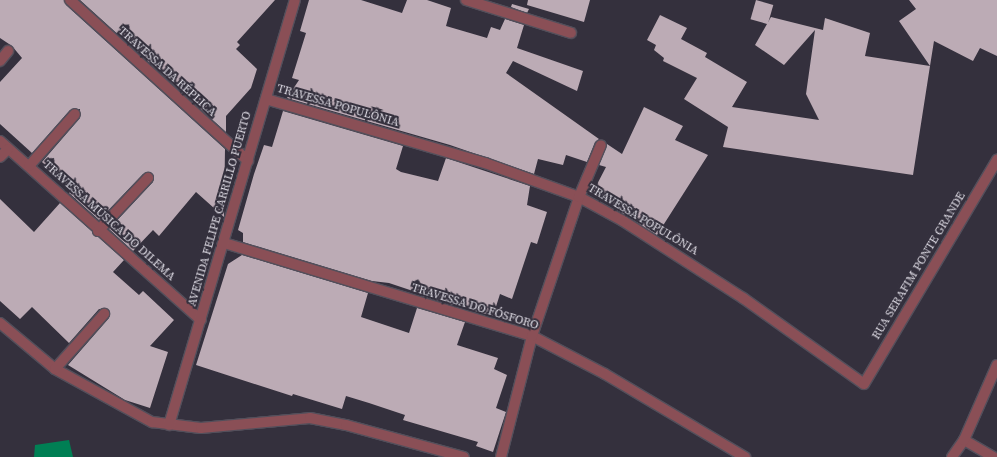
<!DOCTYPE html>
<html>
<head>
<meta charset="utf-8">
<style>
	body { margin:0 }
	#map { position:relative; width:997px; height:457px; overflow:hidden; background:#34303d; font-family:"Source Serif 4",serif }
	div>[style] { position:absolute }
	.forest>* { inset:0; background:#007f54 }
	.building>* { inset:0; background:#bcabb5; transform-origin:0 0 }
	.roads { filter:drop-shadow(1px 0 #534f5b) drop-shadow(-1px 0 #534f5b) drop-shadow(0 1px #534f5b) drop-shadow(0 -1px #534f5b) }
	.minor>* { height:10px; margin:-5px; padding:0 5px; transform-origin:5px; border-radius:5px; background:#8a4f56 }
	span { translate:-50% -50%; white-space:nowrap; text-align:center; line-height:1.15; -webkit-text-stroke:4px #34303d; paint-order:stroke }
	.street-label { font-size:12px; color:#dedbe4 }
</style>
</head>
<body>
<div id="map">
	<div class="forest">
		<div style="clip-path:polygon(69px 440px,73px 457px,34px 457px,35px 445px)"></div>
	</div>
	<div class="building">
		<div style="clip-path:polygon(0 0,64px 0,66px 5px,225px 149px,224px 217px,196px 192px,159px 236px,153px 230px,133px 251px,109px 229px,153px 182px,152px 173px,143px 174px,99px 220px,69px 193px,72px 190px,42px 162px,80px 118px,80px 109px,70px 110px,32px 153px,0 124px,0 82px,22px 58px,12px 46px,0 38px)"></div>
		<div style="clip-path:polygon(80px 0,275px 0,237px 42px,240px 45px,236px 49px,257px 69px,251px 88px,226px 116px,226px 132px)"></div>
		<div style="clip-path:polygon(309px 0,361px 0,402px 13px,407px 0,427px 0,451px 8px,446px 26px,487px 38px,491px 27px,500px 30px,505px 19px,524px 25px,517px 48px,583px 71px,577px 91px,513px 61px,506px 73px,599px 139px,595px 142px,587px 162px,566px 155px,563px 165px,538px 159px,534px 174px,450px 145px,287px 98px,299px 80px,292px 78px,306px 33px,300px 31px)"></div>
		<div style="clip-path:polygon(528px 0,590px 0,584px 22px,527px 5px)"></div>
		<div style="left:756px;top:0;width:18px;height:20px;rotate:16deg"></div>
		<div style="clip-path:polygon(909px 0,997px 0,997px 56px,980px 48px,973px 61px,934px 41px,930px 66px,899px 21px,916px 9px)"></div>
		<div style="clip-path:polygon(512px 4px,529px 9px,527px 13px,511px 7px)"></div>
		<div style="clip-path:polygon(660px 15px,687px 28px,681px 39px,707px 53px,705px 57px,747px 82px,732px 107px,819px 120px,806px 94px,815px 30px,784px 65px,755px 45px,771px 17px,823px 30px,825px 18px,870px 33px,865px 56px,930px 66px,913px 175px,723px 147px,728px 127px,684px 99px,697px 78px,663px 61px,664px 58px,654px 50px,656px 45px,647px 40px)"></div>
		<div style="clip-path:polygon(644px 107px,683px 126px,675px 140px,708px 155px,657px 235px,615px 209px,617px 207px,592px 194px,606px 167px,599px 165px,607px 144px,622px 154px)"></div>
		<div style="clip-path:polygon(283px 111px,403px 146px,396px 169px,401px 172px,438px 181px,446px 158px,530px 186px,527px 205px,547px 212px,537px 244px,531px 242px,512px 299px,500px 294px,493px 316px,421px 296px,422px 294px,389px 283px,372px 281px,243px 242px,243px 233px,238px 230px,254px 174px,264px 145px,272px 147px)"></div>
		<div style="clip-path:polygon(0 199px,34px 232px,60px 203px,124px 260px,113px 272px,139px 295px,143px 291px,174px 320px,150px 346px,168px 352px,150px 408px,125px 400px,68px 365px,109px 318px,108px 309px,99px 309px,69px 343px,32px 307px,20px 319px,0 301px)"></div>
		<div style="clip-path:polygon(242px 255px,368px 293px,361px 317px,409px 333px,417px 308px,465px 322px,457px 345px,498px 358px,494px 369px,507px 375px,496px 408px,506px 412px,493px 452px,476px 446px,478px 442px,403px 420px,405px 415px,369px 403px,346px 396px,342px 409px,293px 394px,292px 396px,196px 365px,228px 264px)"></div>
	</div>
	<div class="roads">
		<div class="minor">
			<div style="left:70px;top:0;width:240px;rotate:42.1deg"></div>
			<div style="left:466px;top:0;width:110px;rotate:17.4deg"></div>
			<div style="left:0;top:61px;width:13px;rotate:-51deg"></div>
			<div style="left:266px;top:99px;width:228px;rotate:16.3deg"></div>
			<div style="left:485px;top:163px;width:100px;rotate:19.9deg"></div>
			<div style="left:579px;top:197px;width:50px;rotate:28.6deg"></div>
			<div style="left:623px;top:221px;width:143px;rotate:32.7deg"></div>
			<div style="left:743px;top:298px;width:148px;rotate:35.4deg"></div>
			<div style="left:864px;top:384px;width:261px;rotate:-59.3deg"></div>
			<div style="left:0;top:141px;width:269px;rotate:41.7deg"></div>
			<div style="left:0;top:157px;width:11px;rotate:-45deg"></div>
			<div style="left:29px;top:166px;width:69px;rotate:-48.5deg"></div>
			<div style="left:98px;top:231px;width:73px;rotate:-46.7deg"></div>
			<div style="left:224px;top:243px;width:322px;rotate:16.8deg"></div>
			<div style="left:532px;top:336px;width:82px;rotate:27.5deg"></div>
			<div style="left:605px;top:374px;width:163px;rotate:30.7deg"></div>
			<div style="left:0;top:323px;width:72px;rotate:39.9deg"></div>
			<div style="left:55px;top:369px;width:111px;rotate:28.7deg"></div>
			<div style="left:152px;top:422px;width:49px;rotate:7deg"></div>
			<div style="left:201px;top:428px;width:109px;rotate:-5.2deg"></div>
			<div style="left:310px;top:418px;width:37px;rotate:11deg"></div>
			<div style="left:346px;top:425px;width:122px;rotate:15.2deg"></div>
			<div style="left:55px;top:369px;width:74px;rotate:-48.3deg"></div>
			<div style="left:169px;top:425px;width:443px;rotate:-73.5deg"></div>
			<div style="left:964px;top:440px;width:34px;rotate:30deg"></div>
			<div style="left:501px;top:457px;width:125px;rotate:-75.6deg"></div>
			<div style="left:532px;top:336px;width:147px;rotate:-71.3deg"></div>
			<div style="left:579px;top:197px;width:56px;rotate:-67.1deg"></div>
			<div style="left:952px;top:457px;width:21px;rotate:-55deg"></div>
			<div style="left:964px;top:440px;width:82px;rotate:-66.3deg"></div>
		</div>
	</div>
	<div class="street-label">
		<span style="left:167px;top:72px;rotate:42deg">TRAVESSA DA RÉPLICA</span>
		<span style="left:338px;top:106px;rotate:16deg">TRAVESSA POPULÔNIA</span>
		<span style="left:220px;top:209px;rotate:-74deg">AVENIDA FELIPE CARRILLO PUERTO</span>
		<span style="left:643px;top:220px;rotate:31deg">TRAVESSA POPULÔNIA</span>
		<span style="left:109px;top:221px;rotate:42deg">TRAVESSA MÚSICA DO DILEMA</span>
		<span style="left:919px;top:266px;rotate:-59deg">RUA SERAFIM PONTE GRANDE</span>
		<span style="left:475px;top:307px;rotate:17deg">TRAVESSA DO FÓSFORO</span>
	</div>
</div>
</body>
</html>
